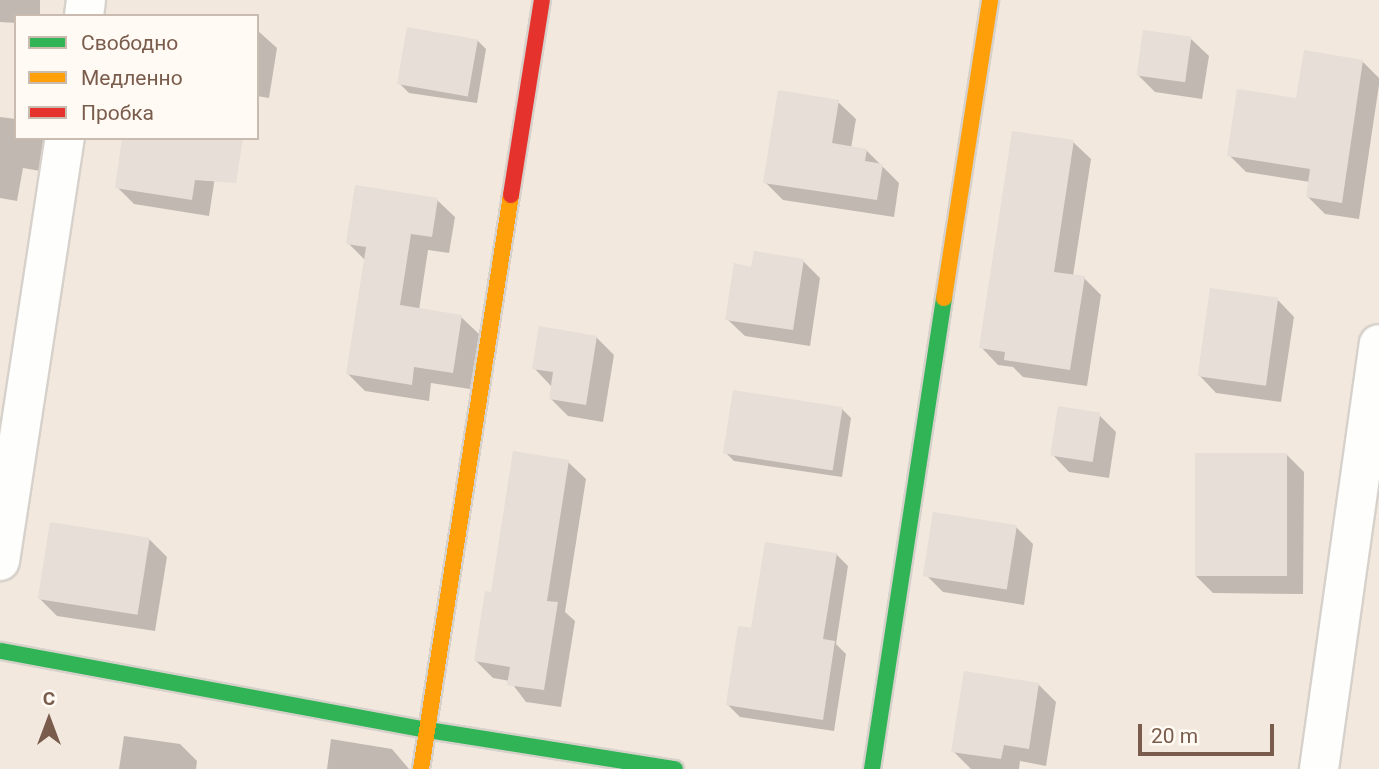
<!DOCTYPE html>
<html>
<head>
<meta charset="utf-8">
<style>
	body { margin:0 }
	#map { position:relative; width:1379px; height:769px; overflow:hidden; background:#f9f5f0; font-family:Roboto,sans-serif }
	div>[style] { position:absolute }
	.residential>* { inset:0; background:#f2e8de }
	.shadow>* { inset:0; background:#0003 }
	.building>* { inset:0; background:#e6ded7; transform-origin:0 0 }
	.roads { filter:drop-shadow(2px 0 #d7d1cb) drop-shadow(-2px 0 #d7d1cb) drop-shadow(0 2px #d7d1cb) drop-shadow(0 -2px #d7d1cb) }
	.street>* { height:38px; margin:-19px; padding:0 19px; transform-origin:19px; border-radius:19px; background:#fefefd }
	.fast>* { height:16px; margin:-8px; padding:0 8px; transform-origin:8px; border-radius:8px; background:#30b455 }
	.slow>* { height:16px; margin:-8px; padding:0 8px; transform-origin:8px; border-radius:8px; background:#ff9f0a }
	.jam>* { height:16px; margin:-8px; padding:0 8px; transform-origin:8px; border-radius:8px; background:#e5322d }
	span { translate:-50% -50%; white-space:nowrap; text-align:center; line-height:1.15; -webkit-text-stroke:5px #fffaf3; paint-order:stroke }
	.legend { position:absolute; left:14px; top:14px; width:245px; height:126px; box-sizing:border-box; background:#fffaf3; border:2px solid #cabbb1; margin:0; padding:9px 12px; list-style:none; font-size:21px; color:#7a5c4d }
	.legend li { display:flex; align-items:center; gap:14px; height:35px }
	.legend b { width:35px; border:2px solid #cabbb1 }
	.north { position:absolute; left:14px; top:685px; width:70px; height:70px; -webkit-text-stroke:5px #fffaf3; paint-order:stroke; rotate:0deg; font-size:19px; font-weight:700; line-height:28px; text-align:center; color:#7a5c4d }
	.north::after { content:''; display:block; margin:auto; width:24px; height:32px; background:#7a5c4d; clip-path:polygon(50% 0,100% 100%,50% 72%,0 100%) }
	.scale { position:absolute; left:1138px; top:724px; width:136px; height:32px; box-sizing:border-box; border:4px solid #7a5c4d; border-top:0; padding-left:9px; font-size:21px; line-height:24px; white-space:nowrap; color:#7a5c4d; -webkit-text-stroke:5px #fffaf3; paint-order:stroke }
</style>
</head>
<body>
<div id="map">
	<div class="residential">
		<div style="clip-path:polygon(evenodd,0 0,1379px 0,1379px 769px,0 769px,0 0,16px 16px,257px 16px,257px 138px,16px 138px,16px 16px)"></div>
	</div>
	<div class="shadow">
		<div style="clip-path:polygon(0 0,40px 0,40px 16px,16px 16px,16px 23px,0 22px)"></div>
		<div style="clip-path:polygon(257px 30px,277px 48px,269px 98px,257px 96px)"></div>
		<div style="clip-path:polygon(1191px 39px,1209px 56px,1202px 99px,1155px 92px,1138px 75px)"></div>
		<div style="clip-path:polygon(477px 40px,486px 49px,477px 103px,409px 93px,400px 84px)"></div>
		<div style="clip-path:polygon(1363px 62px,1379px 78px,1379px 85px,1359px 219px,1325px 214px,1308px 197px,1310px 182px,1246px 172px,1229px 155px,1298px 100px)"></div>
		<div style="clip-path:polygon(838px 102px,856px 119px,851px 148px,866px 150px,899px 183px,894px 217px,783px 200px,765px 182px)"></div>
		<div style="clip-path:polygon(0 117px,16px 119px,16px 138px,55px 138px,52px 173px,23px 168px,17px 201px,0 198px)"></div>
		<div style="clip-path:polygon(221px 138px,209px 216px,134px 204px,117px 187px)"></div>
		<div style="clip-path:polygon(1073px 142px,1091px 159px,1073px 276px,1084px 278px,1101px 295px,1087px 386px,1023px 377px,1013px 367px,998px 365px,981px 347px)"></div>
		<div style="clip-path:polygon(437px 200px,455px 217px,449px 253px,428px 250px,419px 310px,461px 317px,479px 334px,470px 389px,431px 383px,429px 401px,365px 391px,348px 374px,365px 260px,348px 243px)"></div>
		<div style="clip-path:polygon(803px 261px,820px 278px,810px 346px,745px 336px,727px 319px,752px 269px)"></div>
		<div style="clip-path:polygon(1277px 299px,1294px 317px,1281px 402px,1216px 393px,1199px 375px)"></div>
		<div style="clip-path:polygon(596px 337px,614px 355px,603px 422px,568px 416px,551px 399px,551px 386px,534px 368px)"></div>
		<div style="clip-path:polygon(842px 409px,851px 418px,842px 477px,734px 461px,725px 452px)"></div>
		<div style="clip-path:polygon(1099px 415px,1116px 432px,1109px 478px,1069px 472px,1052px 454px)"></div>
		<div style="clip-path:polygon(1287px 455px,1304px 472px,1303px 594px,1213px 593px,1196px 576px)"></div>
		<div style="clip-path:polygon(568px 462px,586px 479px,565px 612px,575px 621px,561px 707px,526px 702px,510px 681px,493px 678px,476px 661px,492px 594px)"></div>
		<div style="clip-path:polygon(1016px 527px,1033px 544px,1024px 605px,943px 592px,926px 575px)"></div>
		<div style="clip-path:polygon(149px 539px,167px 557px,155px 631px,57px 616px,40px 599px)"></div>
		<div style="clip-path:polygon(836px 554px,848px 566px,836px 644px,846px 654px,834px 731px,740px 717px,728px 705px,753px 630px)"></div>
		<div style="clip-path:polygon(1038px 684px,1056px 702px,1046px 766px,1020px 761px,1019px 769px,971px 769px,953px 751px)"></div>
		<div style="clip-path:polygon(124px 736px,180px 744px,197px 761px,196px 769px,119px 769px)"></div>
		<div style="clip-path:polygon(331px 739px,392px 749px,409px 769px,327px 769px)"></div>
	</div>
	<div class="building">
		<div style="left:407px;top:27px;width:72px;height:58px;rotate:10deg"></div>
		<div style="left:1143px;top:30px;width:49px;height:46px;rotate:8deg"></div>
		<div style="clip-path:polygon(1304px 50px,1363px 60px,1342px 203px,1306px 197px,1310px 169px,1227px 156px,1237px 89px,1296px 98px)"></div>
		<div style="clip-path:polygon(778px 90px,839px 100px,832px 143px,867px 149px,865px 161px,883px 164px,877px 200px,763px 183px)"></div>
		<div style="clip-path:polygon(1012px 131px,1074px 140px,1054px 272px,1085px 276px,1070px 370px,1004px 360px,1005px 352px,979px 348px)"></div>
		<div style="clip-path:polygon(122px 138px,243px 138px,236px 183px,195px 180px,192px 200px,115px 188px)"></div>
		<div style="clip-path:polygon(355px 185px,438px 198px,432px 237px,411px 234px,400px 305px,462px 315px,453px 373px,414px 367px,412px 385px,346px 374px,366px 247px,346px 244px)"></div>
		<div style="clip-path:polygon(754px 251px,804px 259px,793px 330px,725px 320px,734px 263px,751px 267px)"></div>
		<div style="left:1210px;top:288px;width:69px;height:89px;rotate:8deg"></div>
		<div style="clip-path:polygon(539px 326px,597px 336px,586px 405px,549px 399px,553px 372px,532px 369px)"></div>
		<div style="left:733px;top:390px;width:111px;height:64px;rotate:9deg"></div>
		<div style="left:1058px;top:406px;width:43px;height:50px;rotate:9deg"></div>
		<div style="clip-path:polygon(513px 451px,569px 460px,547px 601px,558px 602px,544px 690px,507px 685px,510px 667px,474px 661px,485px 591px,491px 592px)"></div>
		<div style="left:1195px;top:453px;width:92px;height:123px"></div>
		<div style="left:933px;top:512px;width:85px;height:65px;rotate:9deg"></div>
		<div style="left:50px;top:522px;width:101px;height:78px;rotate:9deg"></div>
		<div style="clip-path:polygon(765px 542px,837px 553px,823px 639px,835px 641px,823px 720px,726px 705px,738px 626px,751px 628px)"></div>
		<div style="clip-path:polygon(964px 671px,1039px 683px,1029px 749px,1004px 745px,1001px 759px,951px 752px)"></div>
	</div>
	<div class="roads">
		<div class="street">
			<div style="left:84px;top:16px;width:16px;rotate:-83deg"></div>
			<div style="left:0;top:561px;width:428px;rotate:-81.3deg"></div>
			<div style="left:1319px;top:769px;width:429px;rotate:-82deg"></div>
		</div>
		<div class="fast">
			<div style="left:1px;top:651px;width:434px;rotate:10.5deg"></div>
			<div style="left:428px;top:730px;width:250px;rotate:9deg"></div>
			<div style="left:872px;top:769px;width:476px;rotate:-81.3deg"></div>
		</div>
		<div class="slow">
			<div style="left:944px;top:298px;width:302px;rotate:-81.2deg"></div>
			<div style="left:421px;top:769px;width:581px;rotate:-81.09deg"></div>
		</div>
		<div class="jam">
			<div style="left:511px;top:195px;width:197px;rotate:-81deg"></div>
		</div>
	</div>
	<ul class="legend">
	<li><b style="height:9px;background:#30b455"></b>Свободно</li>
	<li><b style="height:9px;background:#ff9f0a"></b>Медленно</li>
	<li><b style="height:9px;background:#e5322d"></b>Пробка</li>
	</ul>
	<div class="north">С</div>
	<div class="scale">20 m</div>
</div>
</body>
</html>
